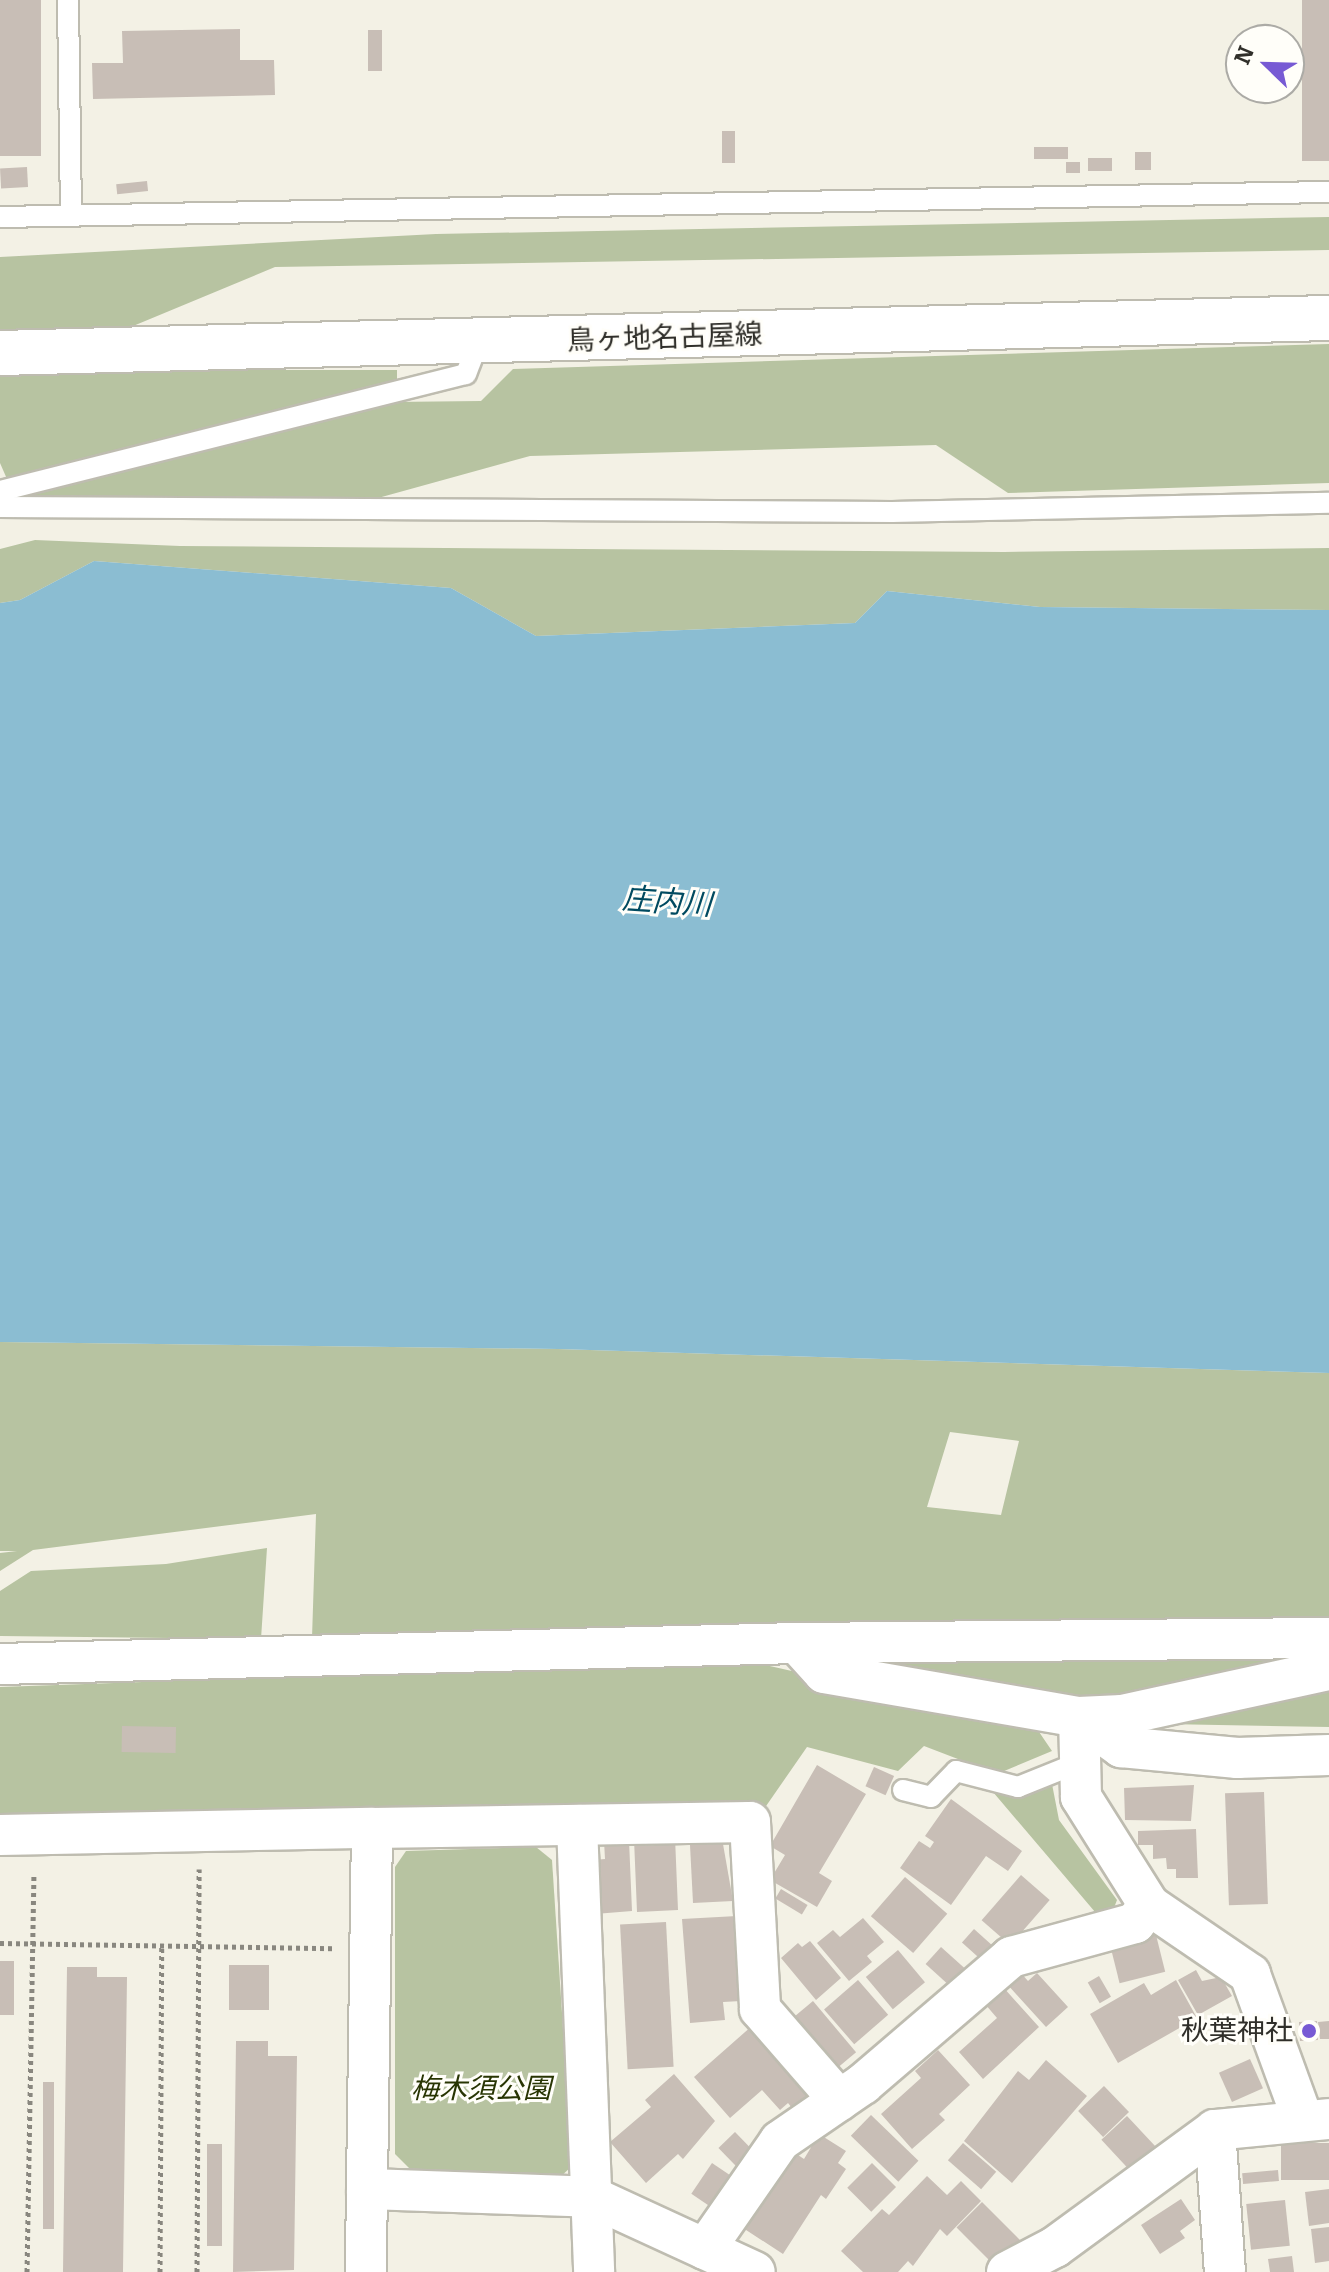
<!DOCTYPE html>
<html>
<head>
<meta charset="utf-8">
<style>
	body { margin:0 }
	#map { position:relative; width:1329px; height:2272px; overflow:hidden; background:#f3f1e5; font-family:Bitter,"Noto Sans JP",serif }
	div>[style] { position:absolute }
	.green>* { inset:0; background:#b7c3a1 }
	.water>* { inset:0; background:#8bbdd2 }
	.building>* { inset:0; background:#c8beb6; transform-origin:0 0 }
	.path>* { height:5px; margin-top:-2.5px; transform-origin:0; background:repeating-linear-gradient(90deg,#89877f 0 4px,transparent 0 8px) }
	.roads { filter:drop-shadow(2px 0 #bebcb0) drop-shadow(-2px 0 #bebcb0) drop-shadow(0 2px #bebcb0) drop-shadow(0 -2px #bebcb0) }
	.service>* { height:20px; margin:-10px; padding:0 10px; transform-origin:10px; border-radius:10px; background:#fff }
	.minor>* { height:40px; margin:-20px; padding:0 20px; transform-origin:20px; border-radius:20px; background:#fff }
	.secondary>* { height:44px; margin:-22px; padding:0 22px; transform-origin:22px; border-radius:22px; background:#fff }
	.dots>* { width:22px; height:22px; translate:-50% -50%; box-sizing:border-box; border:4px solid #fffef9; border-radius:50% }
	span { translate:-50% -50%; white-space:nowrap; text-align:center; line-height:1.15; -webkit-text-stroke:6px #fffef9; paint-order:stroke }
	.street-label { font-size:28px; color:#302f2a }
	.poi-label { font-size:28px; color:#302f2a }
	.right { translate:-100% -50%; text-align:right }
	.park-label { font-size:28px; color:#283503; font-style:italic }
	.water-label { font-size:30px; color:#004a60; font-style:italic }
	.north { position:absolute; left:1225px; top:24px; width:80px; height:80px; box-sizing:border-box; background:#fffef9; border:2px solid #acaba6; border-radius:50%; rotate:293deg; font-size:22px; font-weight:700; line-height:32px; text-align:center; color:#302f2a }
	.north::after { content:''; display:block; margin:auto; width:28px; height:36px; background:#775ad4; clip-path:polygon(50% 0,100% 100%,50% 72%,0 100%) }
</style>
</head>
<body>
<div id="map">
	<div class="green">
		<div style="clip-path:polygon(1329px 217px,1329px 250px,275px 267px,109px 336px,0 336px,0 257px,436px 234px)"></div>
		<div style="clip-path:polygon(1329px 344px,1329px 483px,1008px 493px,936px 445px,530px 456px,378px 498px,24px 496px,391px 402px,481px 401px,513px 369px)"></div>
		<div style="clip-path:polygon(0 370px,397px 370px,397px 381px,7px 479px,0 463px)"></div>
		<div style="clip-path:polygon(35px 540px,180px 546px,1004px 552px,1329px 548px,1329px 610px,1040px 607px,887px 591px,855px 623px,536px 636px,451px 588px,94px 561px,20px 600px,0 603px,0 549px)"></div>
		<div style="clip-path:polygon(evenodd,0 1342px,558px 1349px,1329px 1373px,1329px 1628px,312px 1638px,316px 1514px,33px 1550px,0 1571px,0 1553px,17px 1551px,0 1551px,0 1342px,950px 1432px,1019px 1441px,1001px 1515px,927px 1507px,950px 1432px)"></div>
		<div style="clip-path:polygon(267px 1548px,261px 1639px,0 1636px,0 1591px,31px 1571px,166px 1564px)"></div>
		<div style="clip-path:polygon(1324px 1654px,1073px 1708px,837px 1661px)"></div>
		<div style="clip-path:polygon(748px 1661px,1035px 1726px,1052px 1751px,997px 1774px,924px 1746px,898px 1771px,807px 1747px,764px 1809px,0 1819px,0 1687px)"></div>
		<div style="clip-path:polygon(1329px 1678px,1329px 1727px,1112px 1723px)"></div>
		<div style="clip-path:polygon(1052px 1784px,1059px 1820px,1117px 1900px,1112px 1913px,1101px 1919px,993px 1792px,1025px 1797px)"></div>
		<div style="clip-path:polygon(536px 1847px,552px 1860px,572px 2166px,557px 2180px,412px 2171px,395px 2154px,395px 1867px,406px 1851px)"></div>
	</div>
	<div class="water">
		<div style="clip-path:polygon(94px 561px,451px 588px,536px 636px,855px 623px,887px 591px,1040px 607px,1329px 610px,1329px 1373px,558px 1349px,0 1342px,0 603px,20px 600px)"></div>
	</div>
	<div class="building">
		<div style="left:0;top:0;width:41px;height:156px"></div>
		<div style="left:1302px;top:0;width:27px;height:161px"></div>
		<div style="clip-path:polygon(240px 29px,240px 60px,274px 60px,275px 95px,93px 99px,92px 63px,123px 63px,122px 31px)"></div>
		<div style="left:368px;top:30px;width:14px;height:41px"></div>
		<div style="left:722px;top:131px;width:13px;height:32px"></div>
		<div style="left:1068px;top:147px;width:12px;height:34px;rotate:90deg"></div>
		<div style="left:1135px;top:152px;width:16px;height:18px"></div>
		<div style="left:1088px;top:158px;width:24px;height:13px"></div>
		<div style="left:1066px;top:162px;width:14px;height:11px"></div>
		<div style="left:27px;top:167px;width:20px;height:27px;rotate:87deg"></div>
		<div style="left:147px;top:181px;width:10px;height:31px;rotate:84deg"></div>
		<div style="left:122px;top:1726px;width:54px;height:26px;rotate:1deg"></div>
		<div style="clip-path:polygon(817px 1765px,866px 1794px,819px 1873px,832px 1881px,817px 1907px,770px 1880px,785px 1855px,770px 1846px)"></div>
		<div style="left:874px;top:1767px;width:22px;height:21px;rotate:24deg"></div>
		<div style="clip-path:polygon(1194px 1785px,1191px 1821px,1125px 1820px,1124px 1788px)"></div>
		<div style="left:1264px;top:1792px;width:112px;height:39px;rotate:88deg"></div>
		<div style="clip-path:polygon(951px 1799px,1022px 1851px,1008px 1871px,986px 1856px,951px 1905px,900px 1868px,919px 1841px,930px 1848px,934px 1842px,925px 1836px)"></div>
		<div style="clip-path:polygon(1196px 1829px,1198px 1878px,1176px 1878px,1176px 1869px,1167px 1869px,1166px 1858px,1153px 1859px,1153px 1845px,1138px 1845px,1138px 1831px)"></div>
		<div style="clip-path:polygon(653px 1837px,675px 1837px,678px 1910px,637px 1912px,634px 1839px,648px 1839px,648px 1846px,654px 1846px)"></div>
		<div style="clip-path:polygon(629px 1840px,632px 1911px,595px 1914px,593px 1860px,605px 1859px,604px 1841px)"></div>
		<div style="clip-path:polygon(723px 1844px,733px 1901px,693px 1903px,690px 1845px)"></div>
		<div style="left:1021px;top:1875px;width:38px;height:60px;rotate:41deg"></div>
		<div style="left:905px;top:1877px;width:56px;height:52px;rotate:41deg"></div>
		<div style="left:781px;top:1889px;width:31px;height:11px;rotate:31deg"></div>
		<div style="clip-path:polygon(737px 1916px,741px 2001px,723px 2002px,725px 2020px,690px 2023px,682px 1919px)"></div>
		<div style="clip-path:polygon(863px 1918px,884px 1942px,867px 1956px,872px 1962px,849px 1981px,817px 1943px,833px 1930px,840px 1937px)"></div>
		<div style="left:666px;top:1922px;width:145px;height:46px;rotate:87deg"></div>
		<div style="left:974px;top:1929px;width:27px;height:18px;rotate:42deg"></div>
		<div style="left:1156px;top:1935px;width:38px;height:47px;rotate:76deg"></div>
		<div style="clip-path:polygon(810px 1941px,841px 1978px,816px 2000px,781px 1958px,798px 1943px,802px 1947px)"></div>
		<div style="left:941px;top:1947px;width:36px;height:23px;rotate:42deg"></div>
		<div style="left:898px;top:1950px;width:42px;height:42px;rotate:50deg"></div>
		<div style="left:0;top:1961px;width:14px;height:54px"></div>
		<div style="left:229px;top:1965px;width:40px;height:45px"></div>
		<div style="clip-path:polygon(67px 1967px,97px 1967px,97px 1977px,127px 1977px,123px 2272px,63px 2272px)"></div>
		<div style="clip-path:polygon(1196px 1970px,1202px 1981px,1221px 1977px,1232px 1996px,1198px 2015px,1178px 1980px)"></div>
		<div style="clip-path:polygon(1020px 1972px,1028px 1981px,1037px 1973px,1068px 2007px,1046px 2027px,1007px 1984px)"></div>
		<div style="left:1099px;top:1976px;width:24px;height:13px;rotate:60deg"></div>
		<div style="left:858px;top:1980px;width:46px;height:45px;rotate:49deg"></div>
		<div style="clip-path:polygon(1176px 1980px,1197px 2018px,1118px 2063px,1090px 2014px,1144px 1983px,1151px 1995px)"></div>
		<div style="clip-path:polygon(1003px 1987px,1039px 2027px,983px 2079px,959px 2052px,997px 2018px,985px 2004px)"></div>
		<div style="left:813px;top:2001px;width:67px;height:28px;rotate:50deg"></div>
		<div style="left:1317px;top:2021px;width:19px;height:18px;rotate:87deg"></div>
		<div style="clip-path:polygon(1329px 2021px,1329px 2039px,1320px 2039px,1318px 2022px)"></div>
		<div style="clip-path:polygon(753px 2025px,811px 2092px,792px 2108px,788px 2103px,780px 2110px,762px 2090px,730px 2118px,694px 2077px)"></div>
		<div style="clip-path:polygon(236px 2041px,268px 2041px,268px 2056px,297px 2056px,294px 2270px,233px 2272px)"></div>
		<div style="clip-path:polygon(938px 2050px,970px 2085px,939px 2114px,945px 2120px,912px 2149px,881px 2114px,921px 2078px,915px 2071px)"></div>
		<div style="left:1250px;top:2059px;width:32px;height:34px;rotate:66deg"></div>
		<div style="clip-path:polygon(1046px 2060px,1087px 2096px,1012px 2183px,964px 2141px,1018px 2071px,1029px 2080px)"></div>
		<div style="clip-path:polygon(674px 2074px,715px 2121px,683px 2159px,678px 2154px,646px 2183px,610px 2142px,651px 2107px,645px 2100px)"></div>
		<div style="left:43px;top:2082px;width:11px;height:147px"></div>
		<div style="left:1104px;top:2086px;width:36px;height:36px;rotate:46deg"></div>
		<div style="left:871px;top:2115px;width:66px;height:29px;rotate:44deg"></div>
		<div style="left:1127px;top:2116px;width:48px;height:35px;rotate:47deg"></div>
		<div style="left:735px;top:2132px;width:29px;height:23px;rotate:46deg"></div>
		<div style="clip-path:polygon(819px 2134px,846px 2151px,838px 2163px,846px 2169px,826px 2199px,821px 2195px,783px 2254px,743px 2228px,792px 2151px,804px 2159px)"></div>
		<div style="left:963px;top:2143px;width:44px;height:23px;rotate:41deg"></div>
		<div style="left:1329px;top:2143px;width:37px;height:48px;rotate:90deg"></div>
		<div style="left:207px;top:2144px;width:15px;height:102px"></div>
		<div style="left:712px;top:2163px;width:29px;height:37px;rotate:34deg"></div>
		<div style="left:872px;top:2163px;width:34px;height:35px;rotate:45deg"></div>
		<div style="left:1278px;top:2170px;width:11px;height:36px;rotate:85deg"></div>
		<div style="clip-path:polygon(927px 2176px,947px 2195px,961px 2181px,981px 2201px,947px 2236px,940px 2229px,913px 2266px,908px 2261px,898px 2272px,863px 2272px,841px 2251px,882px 2209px,889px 2215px)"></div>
		<div style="clip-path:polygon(1329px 2189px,1329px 2223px,1309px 2226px,1305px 2192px)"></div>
		<div style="clip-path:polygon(1181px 2199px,1195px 2220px,1180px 2231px,1185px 2238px,1160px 2254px,1141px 2225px)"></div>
		<div style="left:1285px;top:2200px;width:46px;height:39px;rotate:84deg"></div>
		<div style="left:982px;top:2202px;width:54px;height:36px;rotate:45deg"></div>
		<div style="clip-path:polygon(1329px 2227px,1329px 2261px,1315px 2263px,1311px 2229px)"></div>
		<div style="clip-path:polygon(1292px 2256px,1294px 2272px,1270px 2272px,1268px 2259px)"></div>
	</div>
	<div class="path">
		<div style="left:0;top:1943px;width:334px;rotate:0.9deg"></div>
		<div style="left:27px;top:2272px;width:399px;rotate:-89deg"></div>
		<div style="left:160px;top:2272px;width:328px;rotate:-89.7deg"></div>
		<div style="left:197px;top:2272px;width:403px;rotate:-89.7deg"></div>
	</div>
	<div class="roads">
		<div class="service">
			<div style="left:68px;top:0;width:214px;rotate:89.2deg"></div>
			<div style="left:0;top:217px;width:1329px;rotate:-1.08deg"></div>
			<div style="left:0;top:491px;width:480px;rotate:-14.1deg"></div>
			<div style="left:466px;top:374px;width:33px;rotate:-69deg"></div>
			<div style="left:0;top:507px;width:892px;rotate:0.32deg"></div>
			<div style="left:892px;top:512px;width:437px;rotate:-1.2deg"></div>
			<div style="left:903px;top:1790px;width:29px;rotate:14deg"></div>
			<div style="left:931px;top:1797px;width:36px;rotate:-46deg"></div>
			<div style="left:956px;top:1771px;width:64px;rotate:14.5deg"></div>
			<div style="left:1018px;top:1787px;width:67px;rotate:-22deg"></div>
		</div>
		<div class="minor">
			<div style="left:797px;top:1643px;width:40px;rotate:48deg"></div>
			<div style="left:824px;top:1673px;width:259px;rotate:9.8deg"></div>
			<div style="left:1079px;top:1717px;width:52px;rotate:35.5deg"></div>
			<div style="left:1121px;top:1747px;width:117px;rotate:5.4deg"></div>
			<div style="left:1237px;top:1758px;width:92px;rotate:-1.9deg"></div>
			<div style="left:0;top:1664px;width:797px;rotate:-1.51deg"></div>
			<div style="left:797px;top:1643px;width:532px;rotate:-0.54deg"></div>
			<div style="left:577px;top:1825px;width:447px;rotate:87.8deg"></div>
			<div style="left:372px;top:1828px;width:378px;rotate:-0.9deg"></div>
			<div style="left:750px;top:1822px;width:187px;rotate:86.9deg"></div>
			<div style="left:760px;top:2009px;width:121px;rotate:49deg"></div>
			<div style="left:0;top:1835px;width:372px;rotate:-1.1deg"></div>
			<div style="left:372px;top:1828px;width:444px;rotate:90.8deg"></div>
			<div style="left:1303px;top:2120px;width:155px;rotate:-110deg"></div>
			<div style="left:1250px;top:1974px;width:122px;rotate:-145.7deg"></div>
			<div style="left:1149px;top:1905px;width:128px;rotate:-122.2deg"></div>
			<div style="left:1081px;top:1797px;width:80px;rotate:-91.4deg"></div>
			<div style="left:1079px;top:1717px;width:43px;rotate:-2.7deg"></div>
			<div style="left:1122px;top:1715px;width:212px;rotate:-12.3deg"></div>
			<div style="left:1215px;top:2130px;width:142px;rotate:86deg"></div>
			<div style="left:367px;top:2189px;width:225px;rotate:2deg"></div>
			<div style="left:592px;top:2197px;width:179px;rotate:24.7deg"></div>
			<div style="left:705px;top:2249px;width:131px;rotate:-55.2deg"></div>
			<div style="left:780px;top:2141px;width:101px;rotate:-34.5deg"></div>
			<div style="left:863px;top:2084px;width:195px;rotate:-40.6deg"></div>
			<div style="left:1011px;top:1957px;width:129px;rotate:-15.3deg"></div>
			<div style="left:1135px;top:1923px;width:23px;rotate:-52deg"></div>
			<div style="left:1007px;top:2272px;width:54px;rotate:-27.5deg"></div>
			<div style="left:1055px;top:2247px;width:198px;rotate:-36.2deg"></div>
			<div style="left:1215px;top:2130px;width:115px;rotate:-5.5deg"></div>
		</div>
		<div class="secondary">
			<div style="left:0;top:353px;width:1329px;rotate:-1.51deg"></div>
		</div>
	</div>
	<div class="dots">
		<div style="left:1309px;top:2031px;background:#775ad4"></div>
	</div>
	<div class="street-label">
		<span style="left:665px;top:338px;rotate:-2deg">鳥ヶ地名古屋線</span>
	</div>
	<div class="poi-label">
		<span class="right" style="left:1293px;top:2031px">秋葉神社</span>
	</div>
	<div class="park-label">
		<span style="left:481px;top:2089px">梅木須公園</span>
	</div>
	<div class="water-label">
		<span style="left:667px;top:902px;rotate:4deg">庄内川</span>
	</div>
	<div class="north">N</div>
</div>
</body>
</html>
